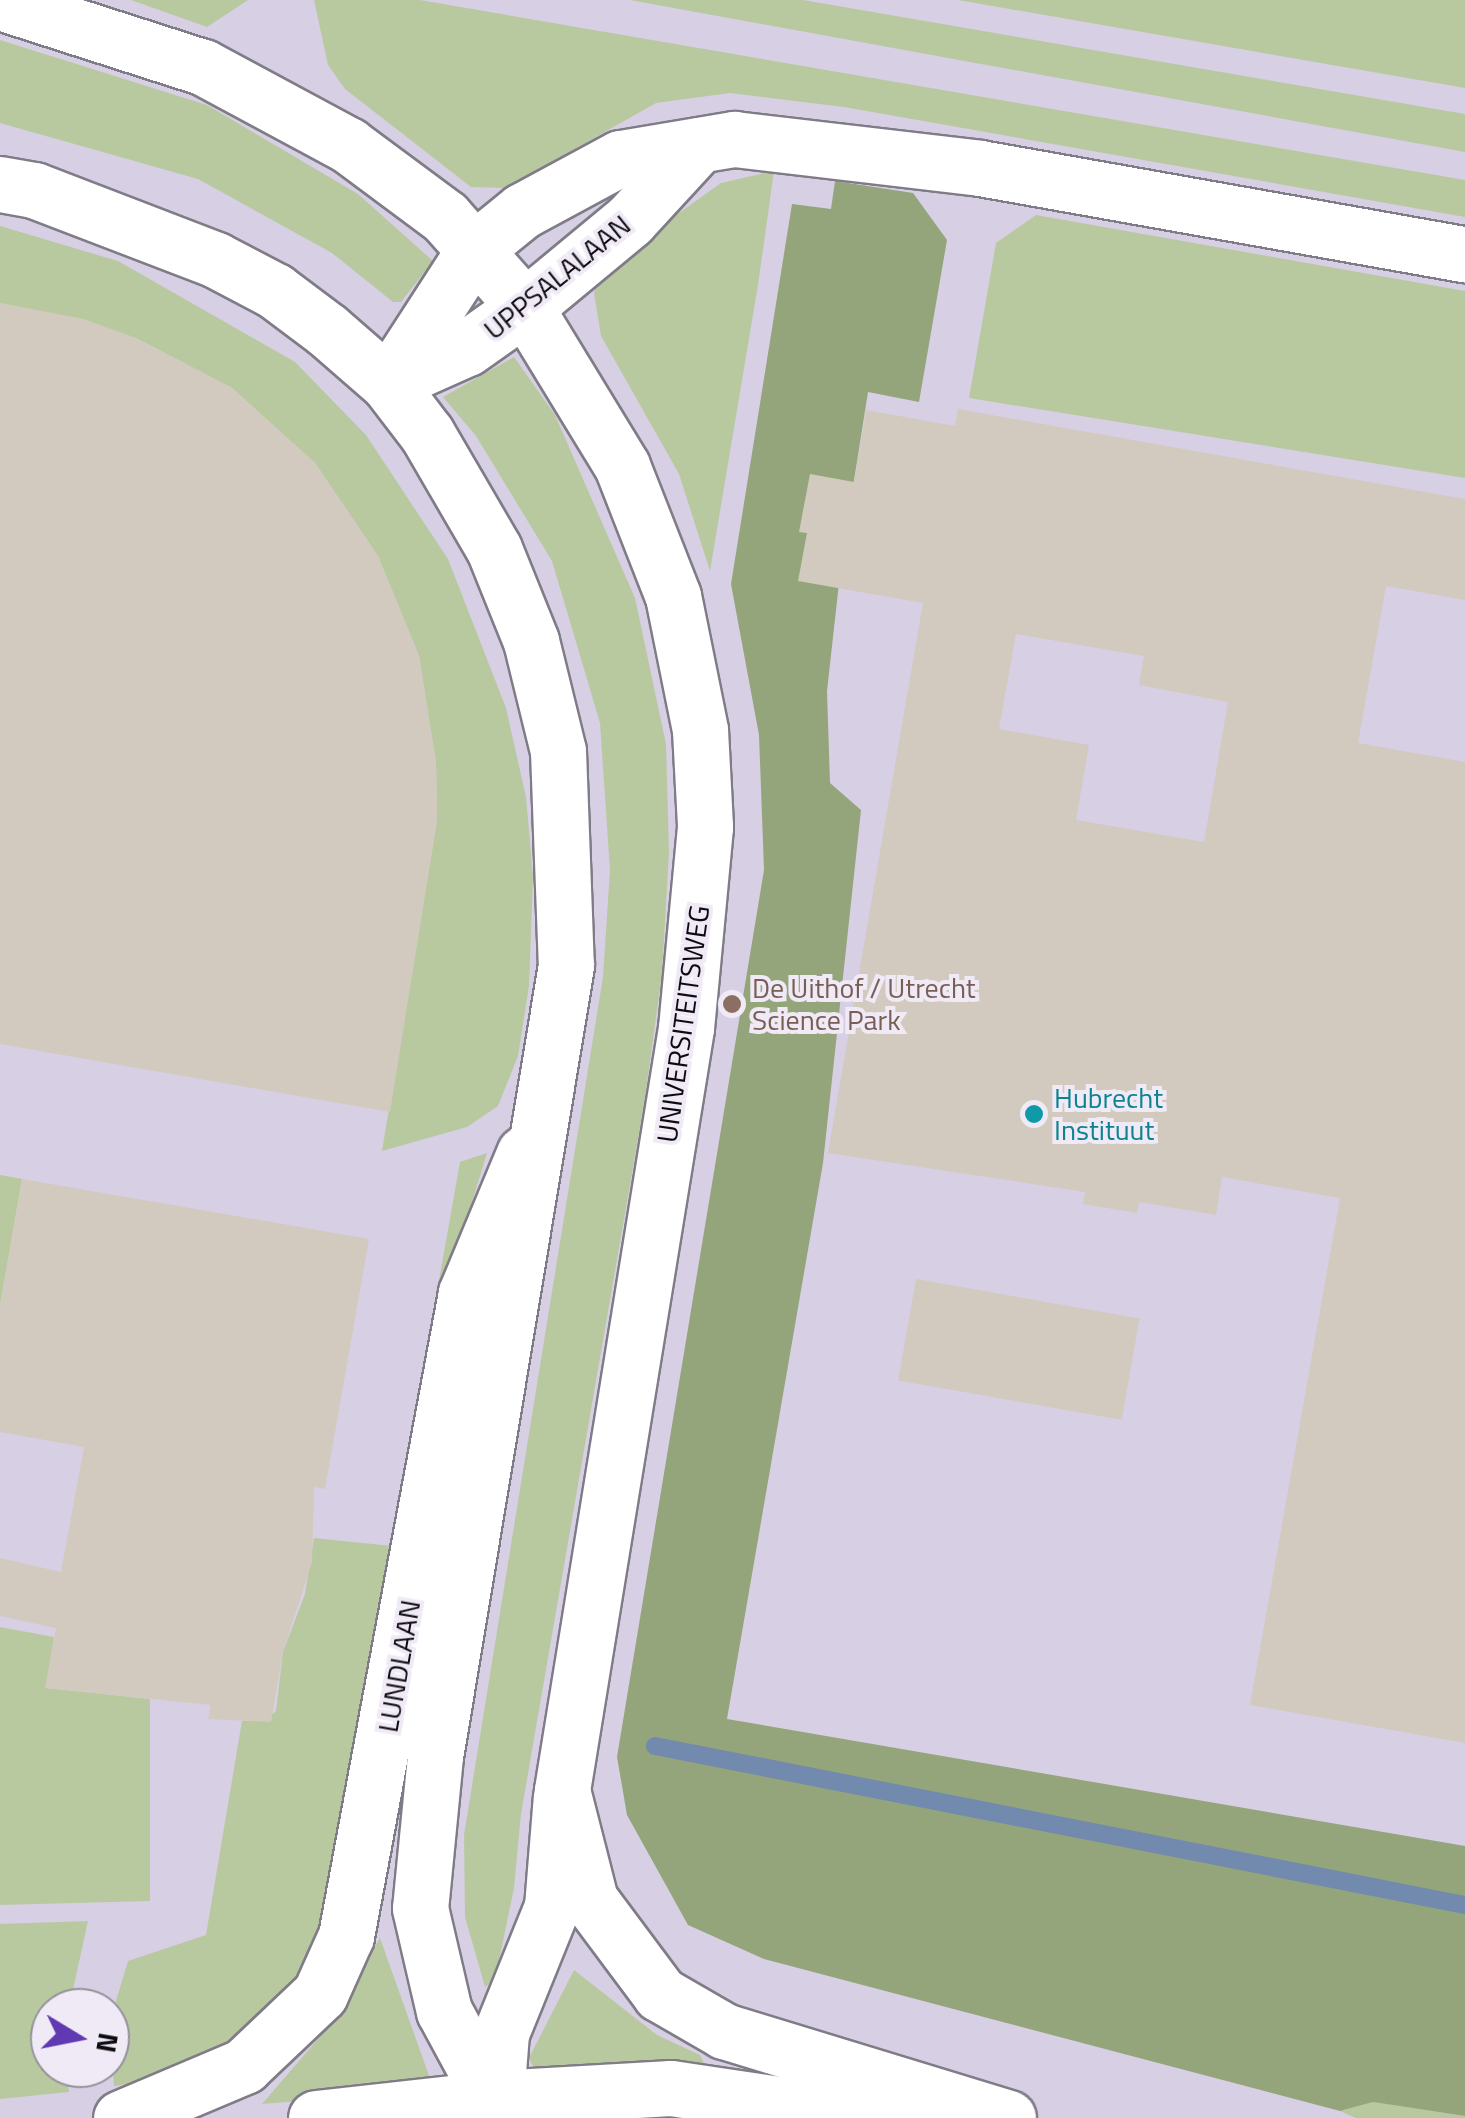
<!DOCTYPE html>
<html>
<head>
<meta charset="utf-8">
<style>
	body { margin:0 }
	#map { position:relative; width:1465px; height:2118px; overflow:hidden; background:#e2dde9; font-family:"Titillium Web",sans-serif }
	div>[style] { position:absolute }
	.built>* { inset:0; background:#d7cfe3 }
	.green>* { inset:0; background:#b8c9a0 }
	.forest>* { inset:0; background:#94a57c }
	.stream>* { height:18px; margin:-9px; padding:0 9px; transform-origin:9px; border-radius:9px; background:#718aad }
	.building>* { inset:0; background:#d2cabf; transform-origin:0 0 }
	.roads { filter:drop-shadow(2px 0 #807c87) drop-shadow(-2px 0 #807c87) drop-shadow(0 2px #807c87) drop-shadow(0 -2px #807c87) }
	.street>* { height:55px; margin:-27.5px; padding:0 27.5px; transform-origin:27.5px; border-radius:27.5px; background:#fff }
	.secondary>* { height:55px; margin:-27.5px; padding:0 27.5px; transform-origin:27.5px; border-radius:27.5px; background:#fff }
	.dots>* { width:28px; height:28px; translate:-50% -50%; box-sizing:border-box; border:5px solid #efeaf6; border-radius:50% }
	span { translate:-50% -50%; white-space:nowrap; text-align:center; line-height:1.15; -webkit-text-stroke:8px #efeaf6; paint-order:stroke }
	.street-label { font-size:28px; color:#0d0b0f }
	.education-label { font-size:28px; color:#785e54 }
	.left { translate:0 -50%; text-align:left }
	.culture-label { font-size:28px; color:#0d838f }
	.north { position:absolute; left:30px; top:1988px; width:100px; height:100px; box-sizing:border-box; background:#efeaf6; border:2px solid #95919a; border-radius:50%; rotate:100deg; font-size:28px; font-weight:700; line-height:40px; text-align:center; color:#0d0b0f }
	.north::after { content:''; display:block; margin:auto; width:35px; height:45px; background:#603ab2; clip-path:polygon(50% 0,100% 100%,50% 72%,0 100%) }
</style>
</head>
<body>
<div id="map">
	<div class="built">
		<div style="clip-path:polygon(evenodd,0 0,1465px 0,1465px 2118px,0 2118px,0 0,50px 2008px,110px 2008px,110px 2068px,50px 2068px,50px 2008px)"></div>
	</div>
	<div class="green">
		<div style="clip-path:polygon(131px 0,248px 0,207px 27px)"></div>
		<div style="clip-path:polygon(314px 0,420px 0,1465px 180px,1465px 217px,844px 107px,730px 93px,656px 103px,506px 188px,471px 187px,345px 89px,328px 65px)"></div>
		<div style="clip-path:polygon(630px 0,803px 0,1465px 114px,1465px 152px)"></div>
		<div style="clip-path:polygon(958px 0,1465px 0,1465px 88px)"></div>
		<div style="clip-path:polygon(0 40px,207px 105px,358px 194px,433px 261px,401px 302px,393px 302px,332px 253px,198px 179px,0 123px)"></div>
		<div style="clip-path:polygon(774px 171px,758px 285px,710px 571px,679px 474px,601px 336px,594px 293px,605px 266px,721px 183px)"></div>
		<div style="clip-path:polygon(1036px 215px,1465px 291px,1465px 478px,969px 398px,996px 243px)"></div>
		<div style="clip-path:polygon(0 226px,118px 261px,295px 362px,366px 435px,448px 559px,506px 708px,526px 797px,533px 876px,529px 986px,518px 1056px,498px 1106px,467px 1127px,382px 1151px,437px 820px,436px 763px,419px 656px,378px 556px,315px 463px,232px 388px,136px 338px,0 303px)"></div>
		<div style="clip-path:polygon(514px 357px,555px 415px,635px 598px,666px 744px,669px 852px,662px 974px,645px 1098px,521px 1814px,514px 1888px,495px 1980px,485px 1987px,465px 1917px,464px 1835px,603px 977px,610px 870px,600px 723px,552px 561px,476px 436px,443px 397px)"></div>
		<div style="clip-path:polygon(487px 1153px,461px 1238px,316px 1958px,234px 2041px,155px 2080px,114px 2086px,110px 2021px,128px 1961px,206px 1935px,242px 1721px,264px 1721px,276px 1711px,283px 1652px,305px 1594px,314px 1538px,392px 1546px,460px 1162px)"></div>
		<div style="clip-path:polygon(0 1175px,22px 1179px,0 1306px)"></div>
		<div style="clip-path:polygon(0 1627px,54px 1637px,46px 1688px,150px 1699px,150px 1901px,0 1905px)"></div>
		<div style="clip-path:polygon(88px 1921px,69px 2008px,50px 2008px,50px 2068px,66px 2068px,69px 2092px,0 2099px,0 1924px)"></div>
		<div style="clip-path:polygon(380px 1938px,432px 2084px,419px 2091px,262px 2104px,324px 2032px)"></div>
		<div style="clip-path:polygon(574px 1970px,657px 2035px,700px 2055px,708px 2071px,540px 2081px,529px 2058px)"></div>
		<div style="clip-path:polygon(1373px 2102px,1465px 2116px,1465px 2118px,1356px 2118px,1340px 2111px)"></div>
	</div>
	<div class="forest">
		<div style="clip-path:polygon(835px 181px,913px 193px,947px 240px,919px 402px,868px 392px,842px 556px,827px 691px,830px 783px,861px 810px,823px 1163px,727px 1719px,1465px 1846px,1465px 2116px,1373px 2102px,1340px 2111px,764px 1959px,688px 1925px,627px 1815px,617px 1757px,764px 870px,759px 735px,731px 584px,792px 204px,831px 209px)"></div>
	</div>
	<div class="stream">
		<div style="left:655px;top:1746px;width:825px;rotate:11.11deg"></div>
	</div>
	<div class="building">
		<div style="clip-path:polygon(0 303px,84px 319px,136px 338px,232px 388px,315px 463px,378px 556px,419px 656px,436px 763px,437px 821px,390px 1112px,0 1044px)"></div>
		<div style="clip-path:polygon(evenodd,958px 409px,1465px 499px,1465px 600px,1386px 586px,1358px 743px,1465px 762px,1465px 1743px,1250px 1705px,1340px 1198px,1222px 1177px,1216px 1215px,1139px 1202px,1137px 1213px,1083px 1204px,1085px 1192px,828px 1153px,923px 603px,798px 581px,807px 533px,799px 532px,810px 474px,854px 482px,866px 410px,955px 426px,958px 409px,1016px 634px,1144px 656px,1139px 685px,1228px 702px,1204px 842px,1076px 820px,1089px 745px,999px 729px,1016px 634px)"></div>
		<div style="clip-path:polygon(22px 1179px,369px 1239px,325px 1489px,314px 1487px,312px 1562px,283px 1652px,271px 1722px,208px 1719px,211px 1705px,45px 1688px,56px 1628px,0 1616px,0 1558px,61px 1572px,84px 1447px,0 1432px,0 1306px)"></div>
		<div style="left:916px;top:1279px;width:227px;height:103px;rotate:10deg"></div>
	</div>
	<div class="roads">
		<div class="street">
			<div style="left:388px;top:383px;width:158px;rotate:-57.1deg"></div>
			<div style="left:474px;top:250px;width:62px;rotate:-39.1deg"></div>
			<div style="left:522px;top:211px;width:111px;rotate:-28.4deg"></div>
			<div style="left:620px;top:158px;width:116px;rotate:-9.5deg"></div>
			<div style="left:734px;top:139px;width:248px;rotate:6.7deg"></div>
			<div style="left:980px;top:168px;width:493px;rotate:10.1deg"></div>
			<div style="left:388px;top:383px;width:86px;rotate:-23.9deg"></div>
			<div style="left:467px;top:348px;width:71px;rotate:-35.3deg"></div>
			<div style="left:525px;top:307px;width:136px;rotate:-39.6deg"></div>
			<div style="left:630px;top:220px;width:102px;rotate:-47.4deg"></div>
			<div style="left:496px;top:2098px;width:65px;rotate:-85.6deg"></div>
			<div style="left:501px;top:2033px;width:136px;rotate:-68deg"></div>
			<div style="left:552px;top:1907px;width:111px;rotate:-85.4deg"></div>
			<div style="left:121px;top:2118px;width:134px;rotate:-22.9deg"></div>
			<div style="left:244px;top:2066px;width:105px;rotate:-43.5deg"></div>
			<div style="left:320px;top:1994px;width:64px;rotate:-65.9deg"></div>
			<div style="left:346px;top:1936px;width:654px;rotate:-79.43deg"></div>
			<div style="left:466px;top:1293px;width:151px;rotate:-67.4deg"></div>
			<div style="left:316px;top:2118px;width:181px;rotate:-6.3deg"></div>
			<div style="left:496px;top:2098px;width:175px;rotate:-3.3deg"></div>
			<div style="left:671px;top:2088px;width:157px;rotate:8.4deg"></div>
			<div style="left:826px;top:2111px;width:139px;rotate:-0.4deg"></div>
		</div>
		<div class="secondary">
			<div style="left:0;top:2px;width:213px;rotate:17.8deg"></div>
			<div style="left:203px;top:67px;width:165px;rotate:28.3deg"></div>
			<div style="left:348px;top:145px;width:121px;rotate:36.6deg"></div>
			<div style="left:445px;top:217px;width:120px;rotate:48.4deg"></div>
			<div style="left:525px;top:307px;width:186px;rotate:58.6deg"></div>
			<div style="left:622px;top:466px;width:140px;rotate:68.6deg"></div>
			<div style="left:673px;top:596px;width:137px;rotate:78.6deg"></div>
			<div style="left:700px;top:730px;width:97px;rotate:87deg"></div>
			<div style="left:705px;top:827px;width:202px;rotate:95.4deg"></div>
			<div style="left:686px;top:1028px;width:772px;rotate:99.24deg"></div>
			<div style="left:562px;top:1790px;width:114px;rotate:75.7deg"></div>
			<div style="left:590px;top:1900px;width:117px;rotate:53.3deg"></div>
			<div style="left:660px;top:1994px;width:74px;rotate:30deg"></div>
			<div style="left:724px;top:2031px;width:297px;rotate:17deg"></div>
			<div style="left:0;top:184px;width:35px;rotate:10deg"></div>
			<div style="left:34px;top:190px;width:195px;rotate:21deg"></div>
			<div style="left:216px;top:260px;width:67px;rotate:27.7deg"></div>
			<div style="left:275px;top:291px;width:65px;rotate:36.9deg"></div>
			<div style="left:327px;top:330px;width:81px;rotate:41deg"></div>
			<div style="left:388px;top:383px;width:64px;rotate:52.6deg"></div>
			<div style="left:427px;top:434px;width:133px;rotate:59.8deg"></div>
			<div style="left:494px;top:549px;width:99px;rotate:68.1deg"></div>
			<div style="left:531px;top:641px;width:113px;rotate:76.2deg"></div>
			<div style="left:558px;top:751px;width:214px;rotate:87.9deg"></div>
			<div style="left:566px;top:965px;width:802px;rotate:99.4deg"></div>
			<div style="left:435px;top:1756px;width:153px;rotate:95.6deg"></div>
			<div style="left:420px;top:1908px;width:106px;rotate:76.9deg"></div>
			<div style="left:444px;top:2011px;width:69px;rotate:61.6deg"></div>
			<div style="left:477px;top:2072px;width:59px;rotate:51.2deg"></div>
		</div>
	</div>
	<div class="dots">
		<div style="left:732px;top:1004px;background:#8d6e63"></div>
		<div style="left:1034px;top:1114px;background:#0f9aa8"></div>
	</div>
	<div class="street-label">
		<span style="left:557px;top:277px;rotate:-39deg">UPPSALALAAN</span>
		<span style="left:683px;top:1024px;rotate:-82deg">UNIVERSITEITSWEG</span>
		<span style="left:399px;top:1666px;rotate:-80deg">LUNDLAAN</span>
	</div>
	<div class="education-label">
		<span class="left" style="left:752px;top:1004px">De Uithof / Utrecht<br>Science Park</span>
	</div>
	<div class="culture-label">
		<span class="left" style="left:1054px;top:1114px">Hubrecht<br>Instituut</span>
	</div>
	<div class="north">N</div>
</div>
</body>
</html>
